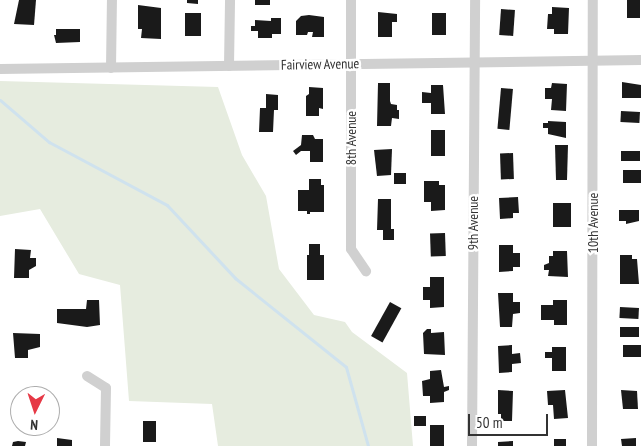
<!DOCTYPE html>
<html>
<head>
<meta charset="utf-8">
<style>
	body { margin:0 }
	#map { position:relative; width:641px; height:446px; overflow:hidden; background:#fff; font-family:"PT Sans Narrow",sans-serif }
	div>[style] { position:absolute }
	.green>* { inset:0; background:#e6ecdf }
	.stream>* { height:3px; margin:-1.5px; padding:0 1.5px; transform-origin:1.5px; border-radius:1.5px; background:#cfe2ee }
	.building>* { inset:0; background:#1a1a1a; transform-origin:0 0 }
	.minor>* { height:10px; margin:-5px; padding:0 5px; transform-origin:5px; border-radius:5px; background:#d0d0d0 }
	span { translate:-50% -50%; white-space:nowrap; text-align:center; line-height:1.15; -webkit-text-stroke:5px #fff; paint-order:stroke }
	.street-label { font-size:14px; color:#333 }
	.north { position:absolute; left:10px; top:386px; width:50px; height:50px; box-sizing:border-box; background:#fff; border:1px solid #adadad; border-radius:50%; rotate:184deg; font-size:14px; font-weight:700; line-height:20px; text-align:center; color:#333 }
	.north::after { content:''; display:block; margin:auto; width:18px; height:22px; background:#e63946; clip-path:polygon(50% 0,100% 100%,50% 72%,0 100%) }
	.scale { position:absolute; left:468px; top:414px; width:80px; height:22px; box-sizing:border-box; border:2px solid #333; border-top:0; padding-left:6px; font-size:15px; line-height:18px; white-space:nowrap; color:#333; -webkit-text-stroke:4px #fff; paint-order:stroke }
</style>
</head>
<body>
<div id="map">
	<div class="green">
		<div style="clip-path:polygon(0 81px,218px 87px,242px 155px,266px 196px,279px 269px,314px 315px,345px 322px,352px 332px,407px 373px,413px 446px,218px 446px,212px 404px,129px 401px,120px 285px,79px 274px,40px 209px,0 216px)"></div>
	</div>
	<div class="stream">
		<div style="left:0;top:100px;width:65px;rotate:40.6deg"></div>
		<div style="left:49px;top:142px;width:134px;rotate:28.1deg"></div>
		<div style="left:167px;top:205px;width:100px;rotate:47deg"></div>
		<div style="left:235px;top:278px;width:142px;rotate:38.7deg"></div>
		<div style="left:346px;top:367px;width:82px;rotate:74.4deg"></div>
	</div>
	<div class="building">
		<div style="clip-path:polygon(19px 0,36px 0,34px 25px,14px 24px)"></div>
		<div style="clip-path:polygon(187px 0,198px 0,198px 4px,187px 3px)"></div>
		<div style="left:255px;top:0;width:15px;height:5px"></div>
		<div style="left:627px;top:0;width:13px;height:18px"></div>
		<div style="clip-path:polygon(138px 5px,161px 8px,161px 39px,141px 38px,142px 29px,138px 29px)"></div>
		<div style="clip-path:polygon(552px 7px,569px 8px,568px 34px,554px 34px,554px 29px,547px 29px,548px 14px,552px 14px)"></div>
		<div style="left:501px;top:9px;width:14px;height:26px;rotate:4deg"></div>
		<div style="clip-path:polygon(378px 12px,397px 14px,397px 22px,392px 22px,392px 37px,378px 37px)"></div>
		<div style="left:185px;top:13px;width:16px;height:23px"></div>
		<div style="left:432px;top:13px;width:14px;height:22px"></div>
		<div style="clip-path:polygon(309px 15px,324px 17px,324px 37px,312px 37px,313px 32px,308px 32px,307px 35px,296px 35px,296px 21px,301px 16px)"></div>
		<div style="clip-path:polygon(271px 18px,281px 18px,281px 34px,272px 34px,272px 38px,258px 38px,258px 31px,251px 31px,251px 26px,255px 26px,255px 20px,271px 21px)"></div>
		<div style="clip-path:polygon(56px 29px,80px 29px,80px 42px,56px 43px,54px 35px,56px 35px)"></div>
		<div style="clip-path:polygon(622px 82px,641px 85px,641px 98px,622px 98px)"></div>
		<div style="clip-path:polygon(378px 83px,390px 83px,390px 101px,391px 104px,397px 105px,397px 110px,399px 110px,399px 119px,392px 118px,391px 126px,377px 126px)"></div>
		<div style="clip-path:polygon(552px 83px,567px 84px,566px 111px,551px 110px,552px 99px,545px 99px,545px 88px,551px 88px)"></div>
		<div style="clip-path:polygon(431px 85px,443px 85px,445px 114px,431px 114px,431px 103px,422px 103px,422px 92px,431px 93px)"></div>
		<div style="clip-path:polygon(309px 87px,323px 88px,323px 109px,319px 108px,319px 116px,306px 116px,306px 96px,309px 94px)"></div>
		<div style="left:501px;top:88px;width:12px;height:41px;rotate:5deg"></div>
		<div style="clip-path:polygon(266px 94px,278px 95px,278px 110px,274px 110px,273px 132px,259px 132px,260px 108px,266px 108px)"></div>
		<div style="left:621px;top:111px;width:19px;height:11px;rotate:3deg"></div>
		<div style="clip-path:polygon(548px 121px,566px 122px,566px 138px,548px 134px,548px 128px,543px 128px,543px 123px,548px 123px)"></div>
		<div style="left:431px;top:130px;width:14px;height:26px"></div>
		<div style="clip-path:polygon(302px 135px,313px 135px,315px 139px,323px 139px,323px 162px,310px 162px,310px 151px,301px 151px,296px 155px,293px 151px,301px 145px)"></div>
		<div style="clip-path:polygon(555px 145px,568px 145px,567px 180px,556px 180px)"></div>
		<div style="clip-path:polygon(392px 149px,391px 175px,377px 176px,374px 150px)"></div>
		<div style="left:621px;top:151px;width:19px;height:10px"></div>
		<div style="left:513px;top:153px;width:26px;height:13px;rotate:88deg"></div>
		<div style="left:623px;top:170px;width:18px;height:13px"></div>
		<div style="left:394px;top:173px;width:12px;height:11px"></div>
		<div style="clip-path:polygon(309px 179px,321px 179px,321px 185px,324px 185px,324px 212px,310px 212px,310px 214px,307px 214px,307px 211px,298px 211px,298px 190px,309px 190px)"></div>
		<div style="clip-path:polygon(424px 181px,439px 181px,439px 185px,445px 185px,445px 210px,431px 211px,431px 202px,424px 202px)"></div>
		<div style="clip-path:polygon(518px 197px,519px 213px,513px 213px,513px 218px,500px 219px,499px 198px)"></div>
		<div style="clip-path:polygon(378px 199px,391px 199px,391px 229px,394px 229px,394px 240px,383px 240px,383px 230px,377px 230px)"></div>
		<div style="left:553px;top:203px;width:18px;height:24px"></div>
		<div style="clip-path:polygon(619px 210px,639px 210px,639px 221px,626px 224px,626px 221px,619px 221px)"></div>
		<div style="left:445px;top:233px;width:23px;height:15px;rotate:88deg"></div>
		<div style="clip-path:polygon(309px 244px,320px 244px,320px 255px,324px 255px,324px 280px,307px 280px,307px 255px,309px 255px)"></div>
		<div style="clip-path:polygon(499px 245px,513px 245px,513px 253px,520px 253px,520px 267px,513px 267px,513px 271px,499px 272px)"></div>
		<div style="clip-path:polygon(15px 249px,31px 250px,30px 258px,36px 258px,36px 266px,29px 270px,29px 278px,14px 278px)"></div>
		<div style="clip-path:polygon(553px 251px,567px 251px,568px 277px,548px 276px,549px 270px,544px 270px,544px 265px,549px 263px,549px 256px,553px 256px)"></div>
		<div style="clip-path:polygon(620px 255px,632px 255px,632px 259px,637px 259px,639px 284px,620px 284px)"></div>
		<div style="clip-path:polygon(430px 277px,444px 277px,444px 307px,430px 308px,430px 300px,423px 300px,423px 287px,430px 287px)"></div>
		<div style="clip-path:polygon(498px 293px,513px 293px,513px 302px,520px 302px,520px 313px,513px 314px,512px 327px,500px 327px)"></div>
		<div style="clip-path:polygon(87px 300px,99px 300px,100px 325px,87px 327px,57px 323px,57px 309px,86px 309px)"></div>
		<div style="clip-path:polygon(553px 300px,567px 300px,567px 325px,554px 325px,554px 320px,541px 320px,541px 305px,553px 305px)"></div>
		<div style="left:390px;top:302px;width:13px;height:39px;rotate:29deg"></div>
		<div style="left:620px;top:307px;width:19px;height:11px;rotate:3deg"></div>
		<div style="left:620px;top:327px;width:19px;height:10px"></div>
		<div style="clip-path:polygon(427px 329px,431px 329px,431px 333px,444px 332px,445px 355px,424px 354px,423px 333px)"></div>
		<div style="clip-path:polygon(13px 333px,40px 334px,40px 347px,28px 350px,28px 358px,15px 358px)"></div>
		<div style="clip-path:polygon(512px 345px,512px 354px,520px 353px,521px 363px,512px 364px,512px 372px,499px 373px,498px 346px)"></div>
		<div style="left:623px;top:345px;width:18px;height:12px"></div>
		<div style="clip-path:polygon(552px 347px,566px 347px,566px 371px,552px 371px,552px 358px,545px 358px,545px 352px,552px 352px)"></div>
		<div style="clip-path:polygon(441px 370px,444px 387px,449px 386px,449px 390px,444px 392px,444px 402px,430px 403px,430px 396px,423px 396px,422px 381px,430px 379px,430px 371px)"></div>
		<div style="left:32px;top:389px;width:12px;height:7px"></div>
		<div style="clip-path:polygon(498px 390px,513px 391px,512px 421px,501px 421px,501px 414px,498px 414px)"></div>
		<div style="clip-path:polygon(565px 390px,568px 418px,554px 419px,553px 405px,548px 405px,547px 391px)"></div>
		<div style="clip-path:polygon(621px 390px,637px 391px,638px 409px,623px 409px)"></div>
		<div style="left:426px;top:416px;width:10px;height:12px;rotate:90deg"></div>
		<div style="left:143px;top:421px;width:13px;height:21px"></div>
		<div style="left:430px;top:425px;width:14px;height:21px"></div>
		<div style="clip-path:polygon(57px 438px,72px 440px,72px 446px,57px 446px)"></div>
		<div style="clip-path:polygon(636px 438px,636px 446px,622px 446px,621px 439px)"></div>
		<div style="left:554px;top:439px;width:12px;height:7px"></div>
		<div style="clip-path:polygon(18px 441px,26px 442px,25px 446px,12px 446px,13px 442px)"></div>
		<div style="clip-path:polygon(513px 441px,513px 446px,498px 446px,498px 442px)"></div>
	</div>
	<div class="minor">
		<div style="left:351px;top:0;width:249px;rotate:90deg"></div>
		<div style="left:351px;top:249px;width:27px;rotate:56deg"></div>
		<div style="left:229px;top:66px;width:66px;rotate:-89.1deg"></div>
		<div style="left:111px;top:68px;width:68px;rotate:-89.2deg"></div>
		<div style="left:0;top:69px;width:641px;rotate:-0.8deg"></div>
		<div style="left:87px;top:376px;width:22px;rotate:32deg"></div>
		<div style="left:106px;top:388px;width:58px;rotate:91deg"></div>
		<div style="left:472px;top:446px;width:446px;rotate:-89.6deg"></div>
		<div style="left:592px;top:446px;width:446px;rotate:-89.9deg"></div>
	</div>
	<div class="street-label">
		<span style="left:320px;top:64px;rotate:-1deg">Fairview Avenue</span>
		<span style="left:351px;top:138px;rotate:-90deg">8th Avenue</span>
		<span style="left:473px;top:223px;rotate:-90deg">9th Avenue</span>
		<span style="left:593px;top:223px;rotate:-90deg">10th Avenue</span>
	</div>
	<div class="north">N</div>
	<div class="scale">50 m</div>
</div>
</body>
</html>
